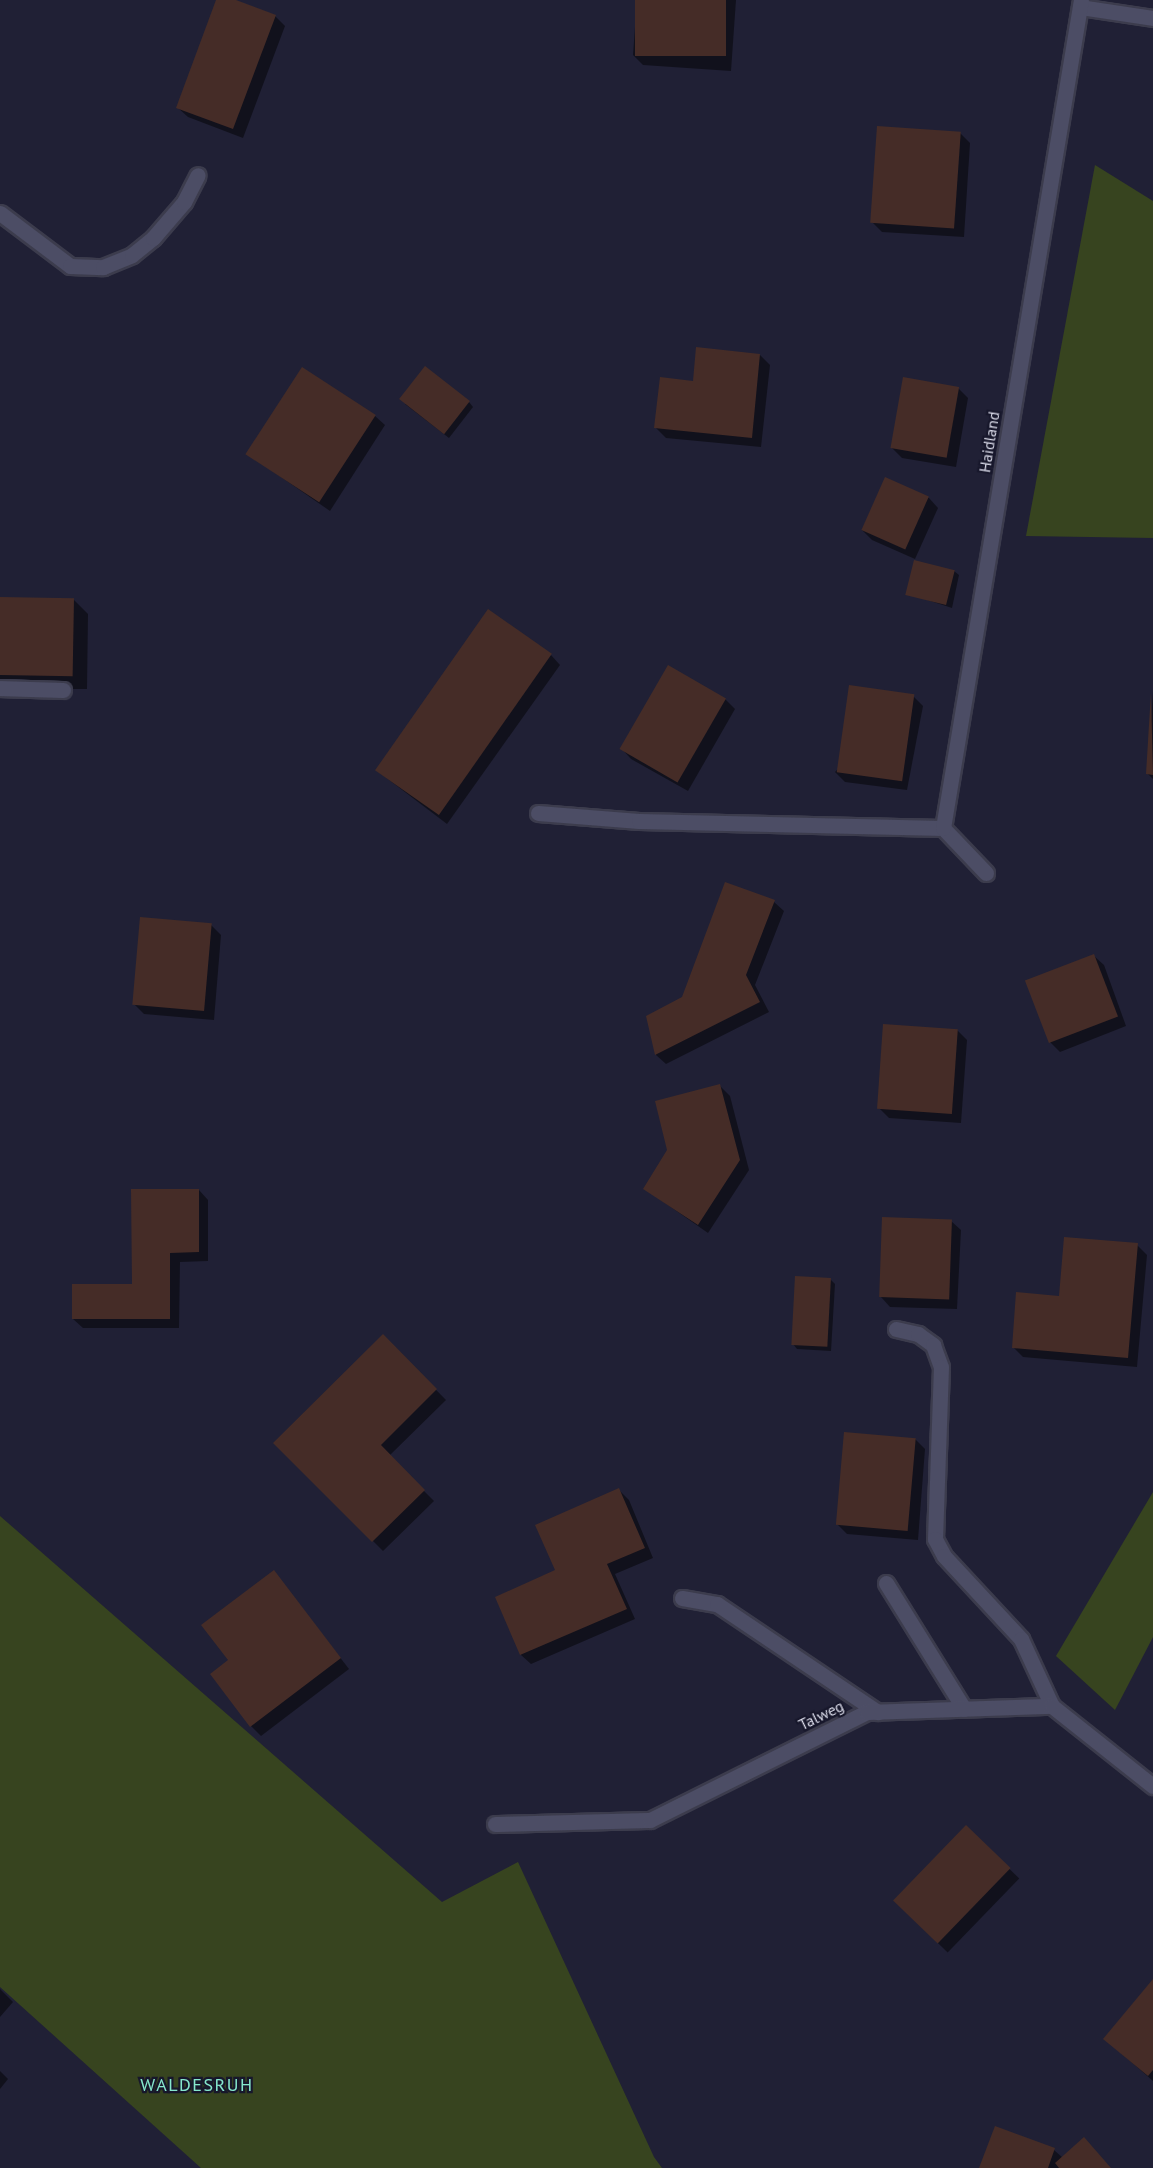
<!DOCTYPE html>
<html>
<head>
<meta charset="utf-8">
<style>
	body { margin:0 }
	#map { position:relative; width:1153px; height:2168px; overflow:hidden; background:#202035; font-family:"PT Sans",sans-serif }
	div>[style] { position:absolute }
	.green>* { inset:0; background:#37441f }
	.shadow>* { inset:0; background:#0007; transform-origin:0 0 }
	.building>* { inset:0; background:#452c27; transform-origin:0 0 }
	.roads { filter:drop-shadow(2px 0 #3c3c4d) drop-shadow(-2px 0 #3c3c4d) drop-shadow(0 2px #3c3c4d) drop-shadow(0 -2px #3c3c4d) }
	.lane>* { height:15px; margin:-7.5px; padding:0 7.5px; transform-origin:7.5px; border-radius:7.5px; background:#4c4d65 }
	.street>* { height:15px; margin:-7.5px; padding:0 7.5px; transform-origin:7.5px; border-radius:7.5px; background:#4c4d65 }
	span { translate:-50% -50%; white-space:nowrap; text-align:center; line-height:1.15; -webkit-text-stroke:4.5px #17172b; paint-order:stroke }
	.street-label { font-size:16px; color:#dbdcea }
	.neighbourhood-label { font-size:18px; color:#86e7cd; letter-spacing:1.5px }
</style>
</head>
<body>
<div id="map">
	<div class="green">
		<div style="clip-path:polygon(1095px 165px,1153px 201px,1153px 538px,1026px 536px)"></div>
		<div style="clip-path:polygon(1153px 1492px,1153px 1637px,1115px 1710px,1056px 1656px)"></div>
		<div style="clip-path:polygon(0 1516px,442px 1902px,518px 1862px,654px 2157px,662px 2168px,201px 2168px,0 1987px)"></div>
	</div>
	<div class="shadow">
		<div style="clip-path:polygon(218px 0,232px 0,275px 16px,285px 26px,243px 138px,188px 117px,178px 108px)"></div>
		<div style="clip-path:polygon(637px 0,736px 0,731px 71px,643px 65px,633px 55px)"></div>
		<div style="clip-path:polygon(960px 133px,970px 143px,964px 237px,882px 232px,872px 222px)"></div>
		<div style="clip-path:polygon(760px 355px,770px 365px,761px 447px,666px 438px,656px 428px,694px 383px)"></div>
		<div style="clip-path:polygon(958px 388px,968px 398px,956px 467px,902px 458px,892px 448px)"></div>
		<div style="clip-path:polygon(469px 402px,473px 407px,449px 438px,405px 404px)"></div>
		<div style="clip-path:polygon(375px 416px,385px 425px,330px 511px,248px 454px)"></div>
		<div style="clip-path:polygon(885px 479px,929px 498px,938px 508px,915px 559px,872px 540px,862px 530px)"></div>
		<div style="clip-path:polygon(954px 571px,959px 575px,952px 608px,909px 594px)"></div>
		<div style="clip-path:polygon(0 599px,73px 599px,88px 614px,87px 689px,0 689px)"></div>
		<div style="clip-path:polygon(551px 655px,560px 665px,447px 824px,376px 770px)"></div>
		<div style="clip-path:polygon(1153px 691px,1153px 779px,1148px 774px)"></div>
		<div style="clip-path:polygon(913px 696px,923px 706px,907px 790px,845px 782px,835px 772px)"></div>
		<div style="clip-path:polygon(725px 699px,735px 709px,688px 791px,631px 759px,622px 749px)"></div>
		<div style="clip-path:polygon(774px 902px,784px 911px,755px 985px,769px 1012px,666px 1064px,656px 1055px,648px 1017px,683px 998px)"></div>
		<div style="clip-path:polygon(211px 925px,221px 935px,214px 1020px,144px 1014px,134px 1004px)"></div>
		<div style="clip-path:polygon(1094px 956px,1104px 965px,1126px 1026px,1060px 1052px,1050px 1042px)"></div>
		<div style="clip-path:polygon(957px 1030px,967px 1040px,961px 1123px,889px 1118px,879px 1108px)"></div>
		<div style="clip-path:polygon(720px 1086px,730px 1096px,749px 1170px,708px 1233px,645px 1189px)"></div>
		<div style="clip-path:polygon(199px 1190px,208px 1200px,208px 1261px,180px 1262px,179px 1328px,83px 1328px,73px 1319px,133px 1286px)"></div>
		<div style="clip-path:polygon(951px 1221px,961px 1230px,957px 1309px,890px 1307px,881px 1297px)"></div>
		<div style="clip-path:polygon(1137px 1245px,1147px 1255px,1137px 1367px,1023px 1357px,1013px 1347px,1061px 1297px)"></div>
		<div style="clip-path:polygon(830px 1279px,835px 1284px,831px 1351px,797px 1349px,793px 1344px)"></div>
		<div style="clip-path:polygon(383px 1336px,446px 1400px,389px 1456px,434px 1501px,383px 1551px,275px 1443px)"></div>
		<div style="clip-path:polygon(915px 1439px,925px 1449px,918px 1540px,847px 1534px,837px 1524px)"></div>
		<div style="clip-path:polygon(619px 1490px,629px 1500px,653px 1558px,615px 1574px,635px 1619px,531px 1664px,521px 1655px,497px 1598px,557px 1571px)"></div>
		<div style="clip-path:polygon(274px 1572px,349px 1669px,261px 1736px,251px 1726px,230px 1660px)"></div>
		<div style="left:966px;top:1827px;width:74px;height:103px;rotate:44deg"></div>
		<div style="clip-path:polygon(1153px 1981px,1153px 2081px,1105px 2039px)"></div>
		<div style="clip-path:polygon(0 1989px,13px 2002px,0 2017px)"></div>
		<div style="clip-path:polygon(0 2071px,8px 2079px,0 2089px)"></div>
		<div style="clip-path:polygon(1054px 2150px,1063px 2158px,1110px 2168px,981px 2168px)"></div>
	</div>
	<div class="building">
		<div style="clip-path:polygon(216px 0,236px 0,276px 15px,233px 129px,176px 108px)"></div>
		<div style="left:635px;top:0;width:91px;height:56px"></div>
		<div style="left:877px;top:126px;width:84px;height:97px;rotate:4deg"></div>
		<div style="clip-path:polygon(696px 347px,760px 354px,752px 438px,654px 428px,660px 377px,693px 381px)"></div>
		<div style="left:425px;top:366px;width:57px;height:42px;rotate:38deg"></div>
		<div style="left:302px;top:367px;width:88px;height:104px;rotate:33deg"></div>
		<div style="left:903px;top:377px;width:57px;height:72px;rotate:10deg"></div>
		<div style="left:885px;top:477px;width:48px;height:58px;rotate:24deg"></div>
		<div style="left:914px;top:560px;width:42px;height:36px;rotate:14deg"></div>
		<div style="left:0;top:597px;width:74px;height:78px;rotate:1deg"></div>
		<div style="left:488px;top:609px;width:78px;height:197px;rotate:35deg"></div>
		<div style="left:668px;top:665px;width:67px;height:97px;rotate:30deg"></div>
		<div style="left:849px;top:685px;width:66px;height:88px;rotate:8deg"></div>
		<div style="clip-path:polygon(1151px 693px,1153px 775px,1146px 774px)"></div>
		<div style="clip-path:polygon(725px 882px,775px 900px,746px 975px,760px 1002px,655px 1055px,646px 1016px,682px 997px)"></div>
		<div style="left:140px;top:917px;width:72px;height:88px;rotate:5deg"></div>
		<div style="left:1094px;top:954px;width:67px;height:74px;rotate:69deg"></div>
		<div style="left:883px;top:1024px;width:75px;height:85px;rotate:4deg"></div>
		<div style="clip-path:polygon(720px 1084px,740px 1160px,698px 1225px,643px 1189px,667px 1150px,655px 1101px)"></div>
		<div style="clip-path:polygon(131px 1189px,199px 1189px,199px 1252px,170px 1253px,170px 1319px,72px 1319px,72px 1284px,132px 1284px)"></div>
		<div style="left:882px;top:1217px;width:70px;height:80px;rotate:2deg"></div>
		<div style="clip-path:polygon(1064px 1237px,1138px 1243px,1128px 1358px,1012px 1348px,1016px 1292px,1059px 1296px)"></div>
		<div style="left:795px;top:1276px;width:36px;height:69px;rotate:3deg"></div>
		<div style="clip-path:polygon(383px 1334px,437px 1389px,381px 1445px,425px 1490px,372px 1542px,273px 1443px)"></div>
		<div style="left:844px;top:1432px;width:72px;height:93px;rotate:5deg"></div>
		<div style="clip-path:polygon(619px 1488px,645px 1548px,607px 1564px,627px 1609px,520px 1655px,495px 1597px,555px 1570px,535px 1525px)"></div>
		<div style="clip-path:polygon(274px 1570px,341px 1658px,250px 1727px,210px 1674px,228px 1660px,201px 1625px)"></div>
		<div style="left:966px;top:1825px;width:62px;height:105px;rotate:44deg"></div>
		<div style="clip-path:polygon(1153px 1979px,1153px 2070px,1148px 2076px,1103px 2039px)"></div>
		<div style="clip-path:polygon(995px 2126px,1055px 2148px,1048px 2168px,979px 2168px)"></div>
		<div style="clip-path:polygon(1084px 2137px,1111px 2168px,1059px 2168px,1055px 2163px)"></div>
	</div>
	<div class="roads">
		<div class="lane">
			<div style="left:0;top:213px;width:88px;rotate:37.1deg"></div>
			<div style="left:70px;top:266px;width:33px;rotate:2deg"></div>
			<div style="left:103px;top:267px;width:31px;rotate:-22deg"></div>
			<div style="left:132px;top:255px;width:27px;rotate:-39deg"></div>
			<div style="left:153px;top:238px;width:48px;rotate:-49.3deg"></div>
			<div style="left:184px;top:202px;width:30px;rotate:-63deg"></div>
			<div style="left:0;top:688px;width:63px;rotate:1.8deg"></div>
			<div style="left:538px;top:813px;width:101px;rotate:4.5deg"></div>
			<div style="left:639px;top:821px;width:304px;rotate:1.3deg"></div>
			<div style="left:896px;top:1329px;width:23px;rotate:13deg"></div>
			<div style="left:918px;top:1334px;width:19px;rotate:36deg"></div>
			<div style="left:933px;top:1345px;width:23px;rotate:70deg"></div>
			<div style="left:941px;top:1367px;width:172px;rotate:92deg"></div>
			<div style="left:935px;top:1539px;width:19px;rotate:62deg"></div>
			<div style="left:944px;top:1556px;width:113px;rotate:47.1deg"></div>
			<div style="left:1021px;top:1639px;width:74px;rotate:65.2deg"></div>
			<div style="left:886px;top:1583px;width:148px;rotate:58.2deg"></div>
			<div style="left:682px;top:1598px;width:36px;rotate:10deg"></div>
			<div style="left:717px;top:1604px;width:194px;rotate:33.9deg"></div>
		</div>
		<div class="street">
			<div style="left:1080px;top:7px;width:74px;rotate:8.6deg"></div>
			<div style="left:986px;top:873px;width:62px;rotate:-133.7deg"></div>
			<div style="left:943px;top:828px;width:839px;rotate:-80.54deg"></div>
			<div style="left:495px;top:1824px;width:155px;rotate:-1.5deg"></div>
			<div style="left:650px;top:1820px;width:242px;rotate:-26.5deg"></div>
			<div style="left:867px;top:1712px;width:185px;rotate:-1.9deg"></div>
			<div style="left:1052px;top:1706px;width:129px;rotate:38.4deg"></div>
		</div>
	</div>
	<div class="street-label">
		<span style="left:989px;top:442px;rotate:-81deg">Haidland</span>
		<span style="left:821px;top:1715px;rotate:-26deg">Talweg</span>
	</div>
	<div class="neighbourhood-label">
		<span style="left:197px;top:2085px">WALDESRUH</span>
	</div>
</div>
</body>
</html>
